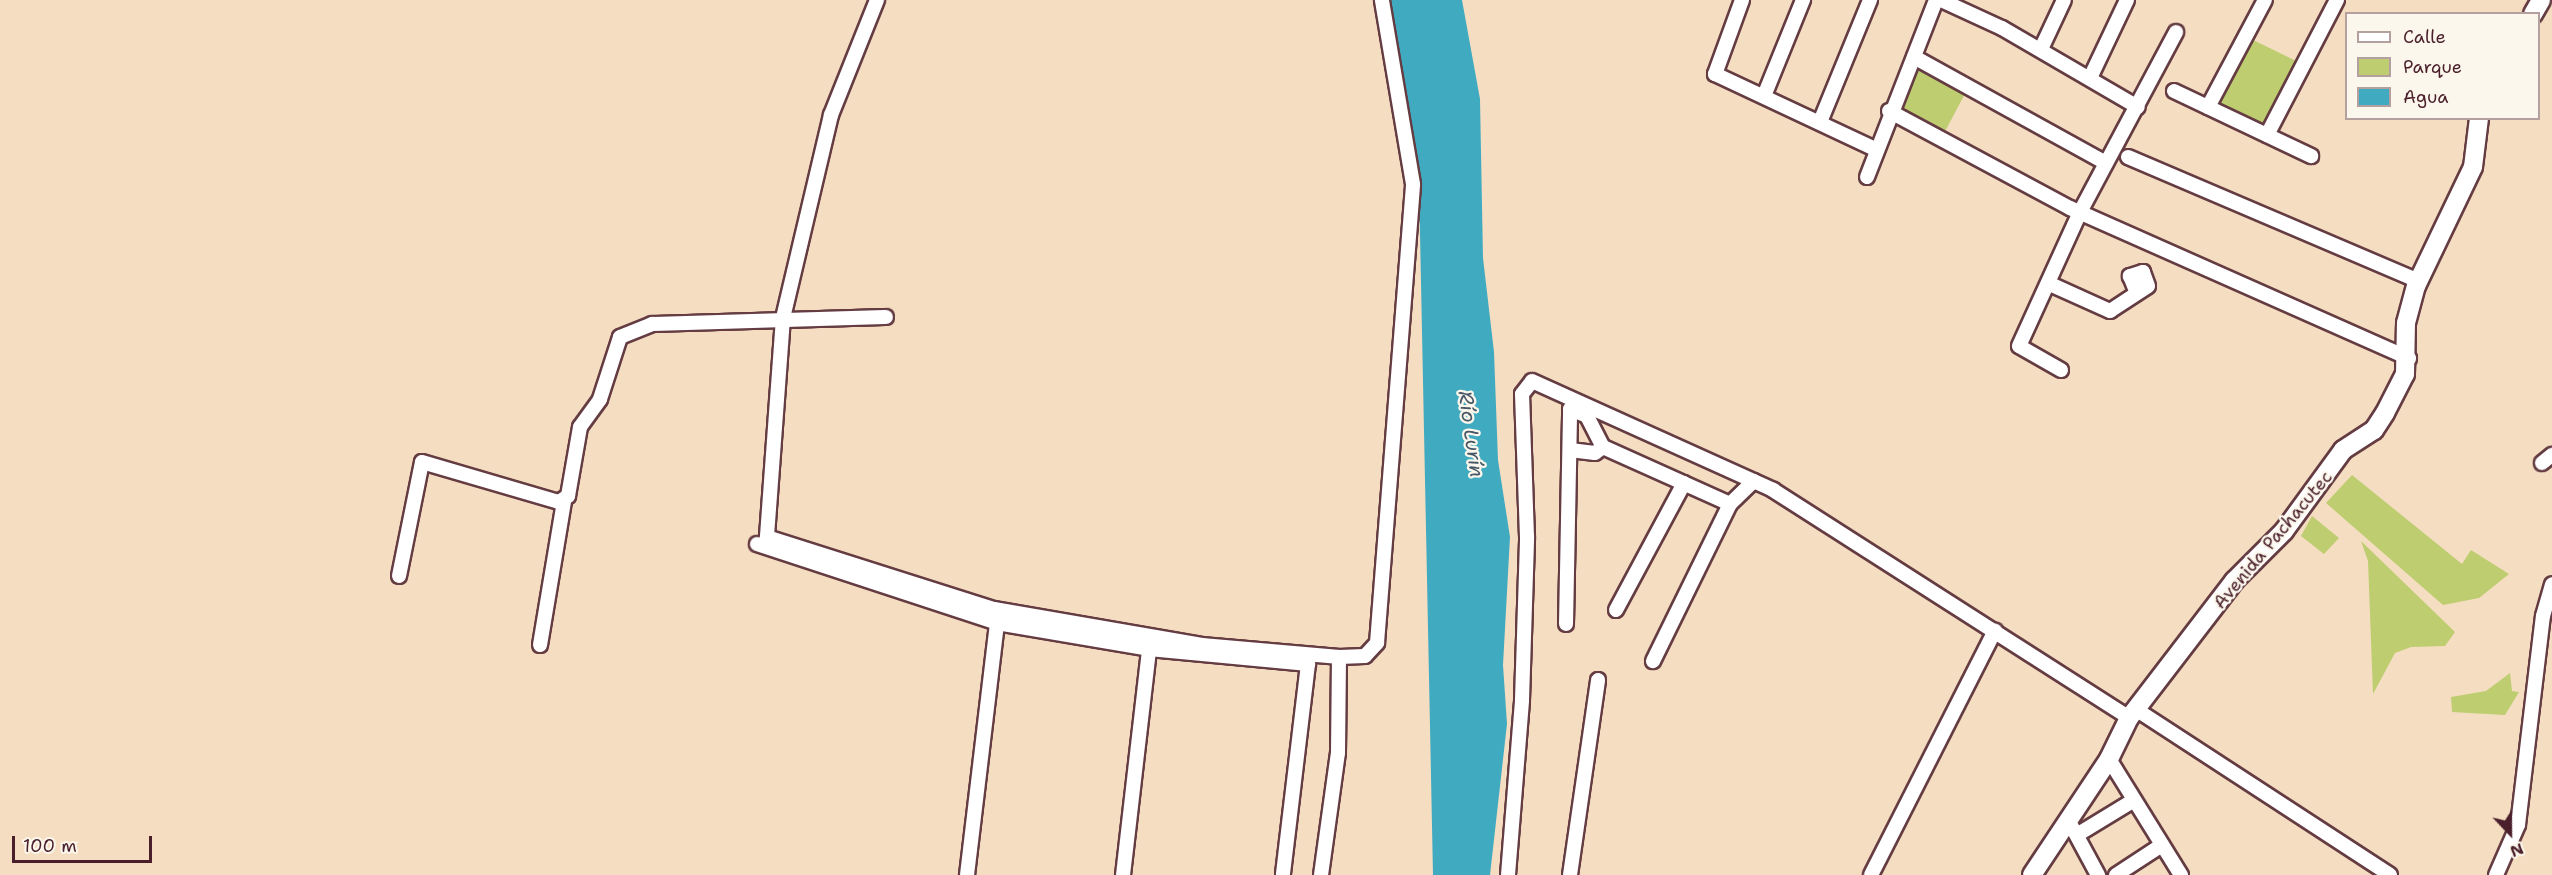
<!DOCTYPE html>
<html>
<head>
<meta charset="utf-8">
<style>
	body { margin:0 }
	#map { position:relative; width:2552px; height:875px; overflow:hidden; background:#f5ddc1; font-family:"Shantell Sans",sans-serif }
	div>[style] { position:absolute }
	.green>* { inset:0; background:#bdcd70; transform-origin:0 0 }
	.water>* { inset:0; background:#40abc0 }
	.roads { filter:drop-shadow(2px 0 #643c42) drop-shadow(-2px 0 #643c42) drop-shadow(0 2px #643c42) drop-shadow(0 -2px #643c42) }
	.minor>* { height:14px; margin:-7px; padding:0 7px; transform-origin:7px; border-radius:7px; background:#fff }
	.major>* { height:18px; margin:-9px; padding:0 9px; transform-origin:9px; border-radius:9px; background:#fff }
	span { translate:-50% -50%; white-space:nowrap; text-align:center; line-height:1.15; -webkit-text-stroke:4.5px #fbf7ec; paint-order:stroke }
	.street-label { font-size:18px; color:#4a1f2b }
	.water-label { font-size:20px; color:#465767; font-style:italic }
	.legend { position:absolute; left:2345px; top:12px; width:195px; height:108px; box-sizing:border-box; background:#fbf7ec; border:2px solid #b4a19f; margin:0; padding:8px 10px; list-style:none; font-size:18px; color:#4a1f2b }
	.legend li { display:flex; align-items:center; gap:12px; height:30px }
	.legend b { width:30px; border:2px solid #b4a19f }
	.north { position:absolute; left:2480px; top:803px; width:60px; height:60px; -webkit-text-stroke:4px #fbf7ec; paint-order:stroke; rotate:158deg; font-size:16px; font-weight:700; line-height:24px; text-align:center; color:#4a1f2b }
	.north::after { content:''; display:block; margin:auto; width:21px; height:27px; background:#4a1f2b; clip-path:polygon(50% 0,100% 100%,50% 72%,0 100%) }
	.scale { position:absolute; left:12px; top:836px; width:140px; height:27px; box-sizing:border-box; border:3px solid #4a1f2b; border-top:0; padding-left:8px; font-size:18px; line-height:21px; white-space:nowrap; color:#4a1f2b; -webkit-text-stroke:4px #fbf7ec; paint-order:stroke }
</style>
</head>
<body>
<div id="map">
	<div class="green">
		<div style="left:2249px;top:38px;width:53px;height:74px;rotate:26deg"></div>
		<div style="left:1918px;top:65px;width:55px;height:50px;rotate:28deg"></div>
		<div style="clip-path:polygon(2352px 475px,2462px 564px,2471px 550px,2509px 574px,2479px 598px,2443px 605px,2326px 503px)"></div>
		<div style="clip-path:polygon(2312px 516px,2339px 538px,2324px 554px,2301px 536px)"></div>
		<div style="clip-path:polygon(2361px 541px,2455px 632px,2445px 646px,2411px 647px,2395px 653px,2373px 694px,2368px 561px)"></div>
		<div style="clip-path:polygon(2510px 673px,2512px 691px,2519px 692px,2505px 715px,2452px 712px,2451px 697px,2486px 691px)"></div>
	</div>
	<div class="water">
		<div style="clip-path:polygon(1388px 0,1462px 0,1480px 99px,1483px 258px,1494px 352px,1498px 460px,1510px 537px,1503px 665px,1507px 724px,1490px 875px,1433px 875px,1419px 184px)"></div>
	</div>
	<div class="roads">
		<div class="minor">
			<div style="left:877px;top:0;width:124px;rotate:111.8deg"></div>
			<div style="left:831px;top:115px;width:209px;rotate:103.3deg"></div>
			<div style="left:783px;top:318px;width:220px;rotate:94.2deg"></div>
			<div style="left:767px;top:537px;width:238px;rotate:17.6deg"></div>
			<div style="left:994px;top:609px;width:211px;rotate:9.8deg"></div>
			<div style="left:1202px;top:645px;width:138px;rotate:5deg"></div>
			<div style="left:1339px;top:657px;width:26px;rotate:-2deg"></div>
			<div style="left:1365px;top:656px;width:18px;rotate:-47deg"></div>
			<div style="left:1377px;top:643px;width:460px;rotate:-85.5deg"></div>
			<div style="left:1413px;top:184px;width:187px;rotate:-99.6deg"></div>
			<div style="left:1742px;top:0;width:79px;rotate:110deg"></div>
			<div style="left:1715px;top:74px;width:177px;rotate:25.1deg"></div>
			<div style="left:1941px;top:0;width:67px;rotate:24.7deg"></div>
			<div style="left:2002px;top:28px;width:157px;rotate:30.2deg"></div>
			<div style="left:2041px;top:49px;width:54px;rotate:-64.9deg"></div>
			<div style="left:1914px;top:57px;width:219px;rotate:28.9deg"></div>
			<div style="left:2090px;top:78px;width:86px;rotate:-64.6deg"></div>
			<div style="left:2174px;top:91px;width:152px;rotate:25.4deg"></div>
			<div style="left:1764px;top:96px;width:104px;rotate:-67.9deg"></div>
			<div style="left:2208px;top:107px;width:121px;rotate:-62deg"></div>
			<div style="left:1889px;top:111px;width:205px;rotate:28.2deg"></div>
			<div style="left:2070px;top:208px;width:371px;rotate:23.9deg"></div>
			<div style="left:1820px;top:122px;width:132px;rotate:-67.7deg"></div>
			<div style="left:2267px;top:135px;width:152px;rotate:-62.6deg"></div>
			<div style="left:2128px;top:157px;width:316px;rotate:23.1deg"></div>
			<div style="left:1867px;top:177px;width:190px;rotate:-68.7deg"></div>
			<div style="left:2050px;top:284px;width:66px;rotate:24.2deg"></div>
			<div style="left:2110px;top:311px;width:45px;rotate:-33.3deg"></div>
			<div style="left:2148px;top:286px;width:15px;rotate:-110deg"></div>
			<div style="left:2143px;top:272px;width:14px;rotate:163deg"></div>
			<div style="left:2130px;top:276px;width:16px;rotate:68deg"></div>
			<div style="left:2061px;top:370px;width:48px;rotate:-150.3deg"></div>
			<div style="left:2019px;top:346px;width:147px;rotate:-65.5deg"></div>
			<div style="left:2080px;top:212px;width:204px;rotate:-61.9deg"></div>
			<div style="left:1570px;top:450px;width:25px;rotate:7deg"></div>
			<div style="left:1595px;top:453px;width:10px;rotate:-37deg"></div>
			<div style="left:2542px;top:463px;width:13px;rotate:-39deg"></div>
			<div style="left:1730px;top:504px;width:33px;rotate:-44deg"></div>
			<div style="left:757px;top:544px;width:253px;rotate:18.2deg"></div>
			<div style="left:997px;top:623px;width:154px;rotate:9.7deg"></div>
			<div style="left:1149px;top:649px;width:160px;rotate:5.4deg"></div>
			<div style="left:1308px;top:664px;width:212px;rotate:96.8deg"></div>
			<div style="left:399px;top:576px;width:116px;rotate:-78.6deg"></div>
			<div style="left:422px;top:462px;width:143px;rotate:16.3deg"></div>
			<div style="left:559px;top:502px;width:11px;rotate:-34deg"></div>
			<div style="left:568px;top:496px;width:70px;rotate:-80.1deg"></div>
			<div style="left:580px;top:427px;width:34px;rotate:-54deg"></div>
			<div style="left:600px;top:399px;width:65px;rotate:-72.1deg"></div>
			<div style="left:620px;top:337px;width:35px;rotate:-22deg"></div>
			<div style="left:652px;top:324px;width:234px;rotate:-1.7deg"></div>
			<div style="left:1616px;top:610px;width:144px;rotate:-61.8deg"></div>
			<div style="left:1566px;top:624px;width:215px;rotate:-88.9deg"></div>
			<div style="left:1570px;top:409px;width:18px;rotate:22deg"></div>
			<div style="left:1587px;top:416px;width:35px;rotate:63deg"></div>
			<div style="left:1603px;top:447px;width:139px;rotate:24.2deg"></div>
			<div style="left:1730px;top:504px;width:175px;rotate:116.1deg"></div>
			<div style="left:540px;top:645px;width:146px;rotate:-80.5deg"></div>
			<div style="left:2137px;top:710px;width:302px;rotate:33.1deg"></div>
			<div style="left:2109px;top:759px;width:137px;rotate:58.2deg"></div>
			<div style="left:2072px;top:827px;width:55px;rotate:61.6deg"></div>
			<div style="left:2080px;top:833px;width:63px;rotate:-31.4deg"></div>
			<div style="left:967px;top:875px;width:254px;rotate:-83.2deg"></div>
			<div style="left:1123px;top:875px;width:227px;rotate:-83.4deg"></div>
			<div style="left:1321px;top:875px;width:123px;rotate:-82.1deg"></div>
			<div style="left:1338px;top:753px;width:96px;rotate:-89.4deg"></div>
			<div style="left:1508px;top:875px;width:176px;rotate:-85.4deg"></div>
			<div style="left:1522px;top:700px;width:163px;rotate:-88.2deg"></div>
			<div style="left:1527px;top:537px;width:143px;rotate:-92deg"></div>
			<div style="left:1522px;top:394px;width:16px;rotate:-52deg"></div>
			<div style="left:1532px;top:381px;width:265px;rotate:24.3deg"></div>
			<div style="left:1773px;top:490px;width:423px;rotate:32.6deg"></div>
			<div style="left:1570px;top:875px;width:197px;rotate:-81.8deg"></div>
			<div style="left:1871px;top:875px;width:274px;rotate:-63.1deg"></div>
			<div style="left:2116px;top:875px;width:55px;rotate:-33.1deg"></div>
			<div style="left:2496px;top:875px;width:55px;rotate:-66.3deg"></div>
			<div style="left:2518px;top:825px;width:210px;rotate:-83.2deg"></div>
			<div style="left:2543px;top:616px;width:33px;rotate:-74deg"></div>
		</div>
		<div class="major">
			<div style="left:2533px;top:14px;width:16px;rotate:-60deg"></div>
			<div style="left:2032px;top:875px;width:139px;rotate:-56.4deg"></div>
			<div style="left:2109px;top:759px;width:46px;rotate:-64deg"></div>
			<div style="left:2129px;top:718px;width:173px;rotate:-52.5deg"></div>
			<div style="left:2234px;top:581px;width:71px;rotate:-45deg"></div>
			<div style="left:2284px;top:531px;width:100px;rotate:-53.9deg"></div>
			<div style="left:2343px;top:450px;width:37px;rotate:-33deg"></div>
			<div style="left:2374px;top:430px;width:20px;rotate:-57deg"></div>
			<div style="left:2385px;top:413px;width:44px;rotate:-62.9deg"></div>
			<div style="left:2405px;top:374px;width:51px;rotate:-88.9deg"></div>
			<div style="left:2406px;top:323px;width:38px;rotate:-75deg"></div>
			<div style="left:2416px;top:286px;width:132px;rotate:-64.4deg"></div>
			<div style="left:2473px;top:167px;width:49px;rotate:-83deg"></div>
		</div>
	</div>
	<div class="street-label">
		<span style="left:2273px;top:540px;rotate:-50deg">Avenida Pachacutec</span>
	</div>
	<div class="water-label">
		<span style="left:1471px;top:434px;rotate:82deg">Río Lurín</span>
	</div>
	<ul class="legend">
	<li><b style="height:8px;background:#fff"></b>Calle</li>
	<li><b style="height:16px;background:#bdcd70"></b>Parque</li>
	<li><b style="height:16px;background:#40abc0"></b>Agua</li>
	</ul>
	<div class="north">N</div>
	<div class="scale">100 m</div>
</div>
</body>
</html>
